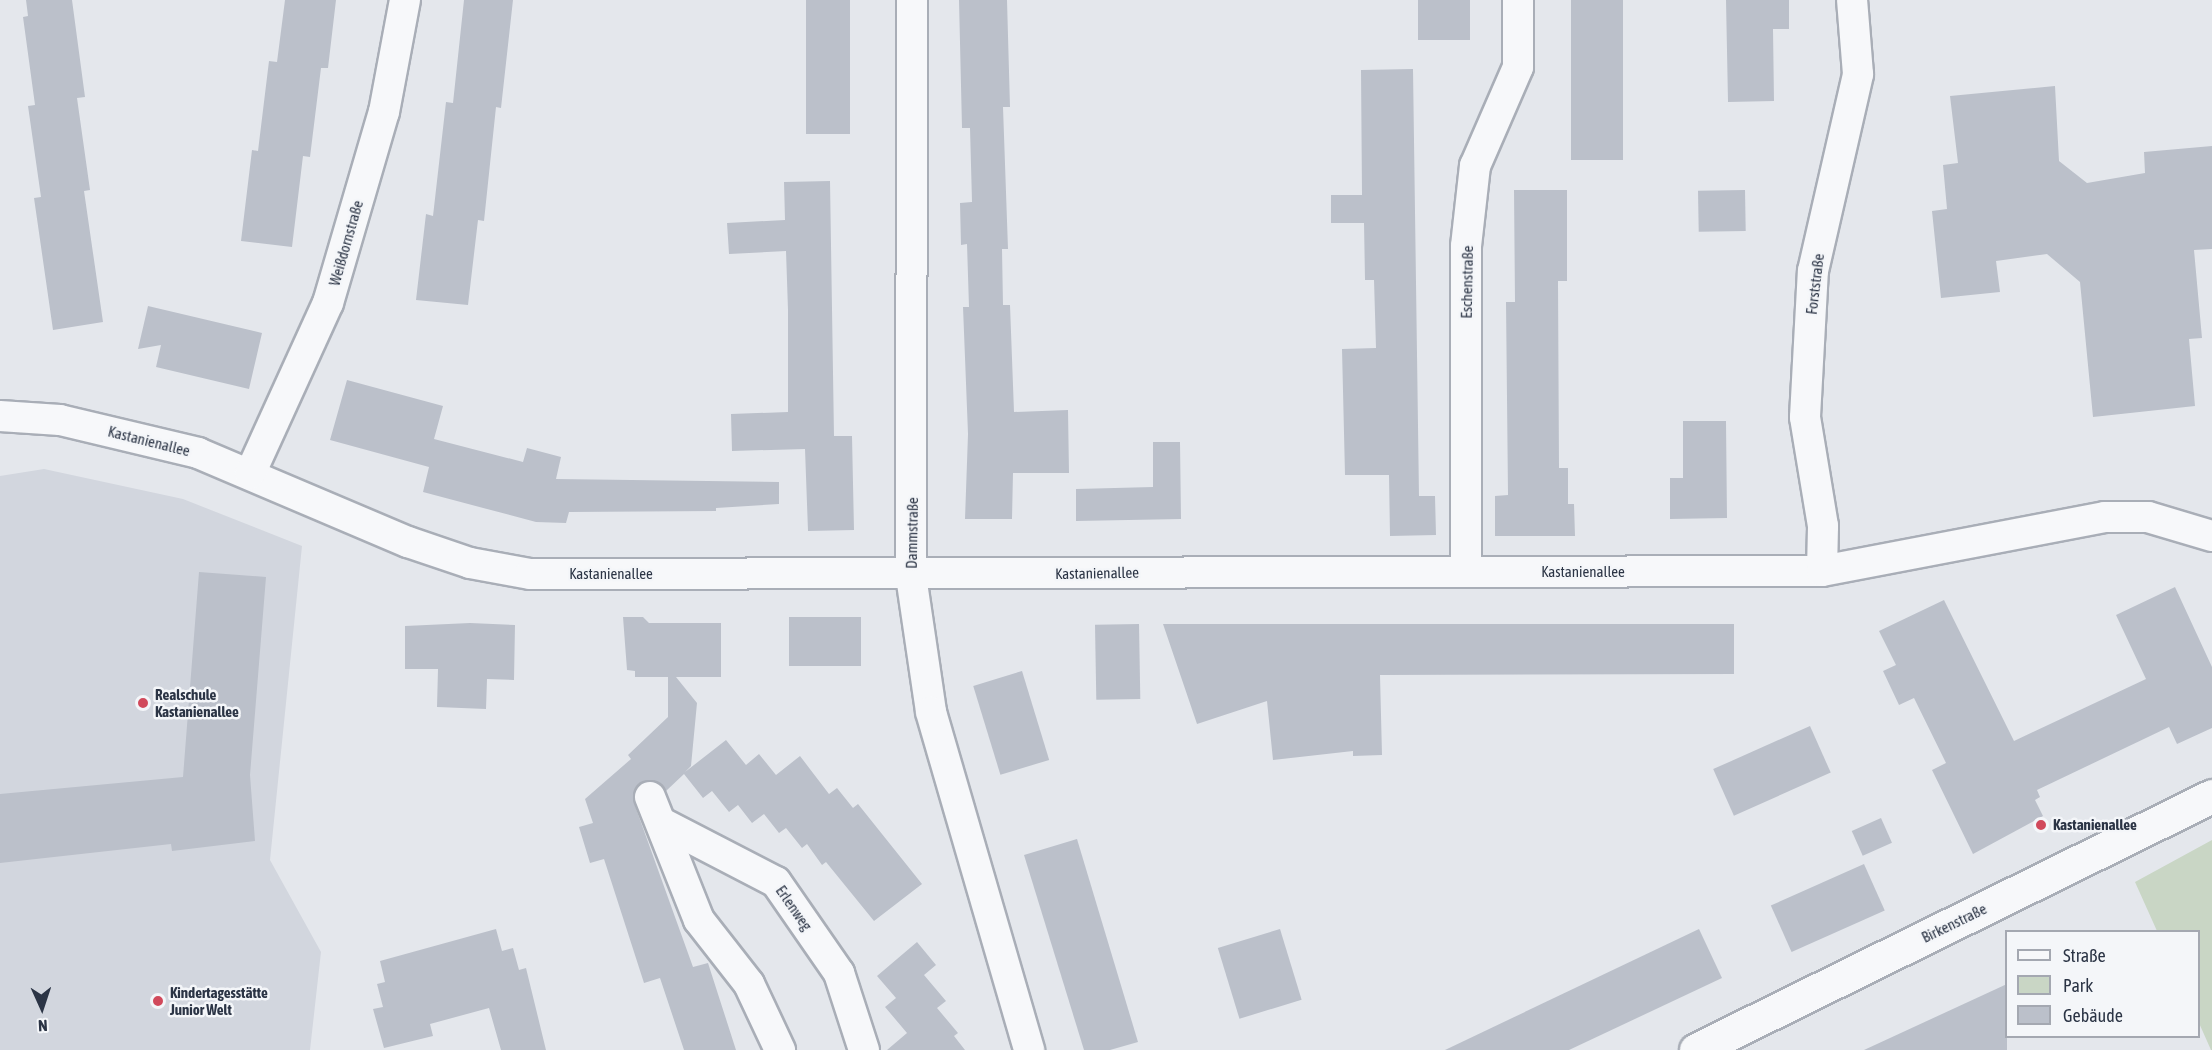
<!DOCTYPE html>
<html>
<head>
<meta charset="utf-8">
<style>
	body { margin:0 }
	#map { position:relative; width:2212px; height:1050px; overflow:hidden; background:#e4e7ec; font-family:"Asap Condensed",sans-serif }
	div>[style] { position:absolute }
	.built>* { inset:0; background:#d2d6de }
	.green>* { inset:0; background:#c9d6c5 }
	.building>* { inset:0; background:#bbc0ca; transform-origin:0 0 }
	.roads { filter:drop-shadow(2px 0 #a9aeb7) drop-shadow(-2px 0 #a9aeb7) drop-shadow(0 2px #a9aeb7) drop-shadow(0 -2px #a9aeb7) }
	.minor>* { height:30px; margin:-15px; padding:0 15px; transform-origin:15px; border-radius:15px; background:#f7f8fa }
	.tertiary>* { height:33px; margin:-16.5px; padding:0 16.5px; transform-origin:16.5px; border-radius:16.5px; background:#f7f8fa }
	.dots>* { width:16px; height:16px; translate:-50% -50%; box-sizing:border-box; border:3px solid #f4f6f9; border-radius:50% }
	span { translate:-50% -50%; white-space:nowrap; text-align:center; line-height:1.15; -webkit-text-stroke:5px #f4f6f9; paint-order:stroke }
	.street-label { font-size:15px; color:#2b3445 }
	.poi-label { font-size:15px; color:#2b3445; font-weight:700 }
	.left { translate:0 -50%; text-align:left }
	.legend { position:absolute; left:2005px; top:930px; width:195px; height:108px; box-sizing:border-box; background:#f4f6f9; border:2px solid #a4a8b1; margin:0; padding:8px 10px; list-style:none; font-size:18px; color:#2b3445 }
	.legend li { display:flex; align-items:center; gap:12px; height:30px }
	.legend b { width:30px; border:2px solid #a4a8b1 }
	.north { position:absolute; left:12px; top:978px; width:60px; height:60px; -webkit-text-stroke:4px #f4f6f9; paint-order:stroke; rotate:177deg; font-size:16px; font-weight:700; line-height:24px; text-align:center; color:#2b3445 }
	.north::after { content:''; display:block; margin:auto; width:21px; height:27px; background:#2b3445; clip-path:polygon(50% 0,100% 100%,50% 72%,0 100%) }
</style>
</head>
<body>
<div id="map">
	<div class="built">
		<div style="clip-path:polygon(44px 469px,183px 499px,302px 546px,270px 860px,321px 952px,310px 1050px,0 1050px,0 476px)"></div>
	</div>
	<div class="green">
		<div style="clip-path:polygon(2212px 840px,2212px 1050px,2211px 1050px,2199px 1023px,2198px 932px,2157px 931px,2135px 882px)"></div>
	</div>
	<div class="building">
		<div style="clip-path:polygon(26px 0,72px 0,85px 97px,77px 98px,90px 190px,84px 191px,103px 322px,53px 330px,34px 198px,41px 197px,28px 106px,35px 105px,23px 17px,28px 16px)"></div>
		<div style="clip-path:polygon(285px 0,336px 0,328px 68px,321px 68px,310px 157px,303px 156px,292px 247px,241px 241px,252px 150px,258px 151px,269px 61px,277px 62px)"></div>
		<div style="clip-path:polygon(464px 0,513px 0,501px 108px,496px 107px,484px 221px,478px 220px,468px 305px,416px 300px,426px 214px,433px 216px,446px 102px,453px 103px)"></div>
		<div style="left:806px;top:0;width:44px;height:134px"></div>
		<div style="clip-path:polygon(959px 0,1007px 0,1010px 107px,1003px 107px,1008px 249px,1002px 249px,1003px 305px,1010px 305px,1014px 412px,1068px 410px,1069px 473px,1013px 473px,1012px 519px,965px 519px,968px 434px,963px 307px,969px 307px,967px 244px,961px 245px,960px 203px,972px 202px,970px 128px,962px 128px)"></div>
		<div style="left:1418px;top:0;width:52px;height:40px"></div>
		<div style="left:1571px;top:0;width:52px;height:160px"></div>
		<div style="clip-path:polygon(1726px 0,1789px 0,1789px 29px,1773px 29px,1774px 101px,1728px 102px)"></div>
		<div style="clip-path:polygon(1413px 69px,1419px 496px,1435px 496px,1436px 535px,1390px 536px,1389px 475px,1345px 475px,1342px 349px,1376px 348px,1374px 280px,1365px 280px,1364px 223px,1331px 223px,1331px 195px,1362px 195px,1361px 70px)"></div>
		<div style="clip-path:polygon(2055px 86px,2059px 161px,2087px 183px,2145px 173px,2144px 152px,2212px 146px,2212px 249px,2194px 250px,2202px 338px,2189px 339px,2195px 406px,2093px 417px,2080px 282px,2047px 254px,1996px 261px,2000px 292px,1941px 298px,1932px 211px,1947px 209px,1943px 165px,1958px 163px,1950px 96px)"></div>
		<div style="clip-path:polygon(830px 181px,834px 436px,852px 436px,854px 530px,808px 531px,805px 449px,732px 451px,731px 414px,788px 412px,788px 310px,786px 251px,729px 254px,727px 223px,785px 220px,784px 182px)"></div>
		<div style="clip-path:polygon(1514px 190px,1567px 190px,1567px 281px,1558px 281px,1559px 468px,1568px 468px,1568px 504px,1574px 504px,1575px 536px,1495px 536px,1495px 496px,1508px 495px,1506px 302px,1515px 302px)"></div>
		<div style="left:1745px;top:190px;width:41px;height:47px;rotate:89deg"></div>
		<div style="clip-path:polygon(148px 306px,262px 333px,249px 389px,156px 367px,161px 345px,138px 349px)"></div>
		<div style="clip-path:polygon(347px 380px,443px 406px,434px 439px,523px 462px,527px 448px,561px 457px,556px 479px,779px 482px,779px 504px,716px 508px,716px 511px,569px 512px,566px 523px,536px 522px,423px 492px,429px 467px,330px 440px)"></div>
		<div style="clip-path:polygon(1683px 421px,1726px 421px,1727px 518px,1670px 519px,1670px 478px,1683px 478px)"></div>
		<div style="clip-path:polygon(1153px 442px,1180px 442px,1181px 519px,1076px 521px,1076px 489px,1153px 487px)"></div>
		<div style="clip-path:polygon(199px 572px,266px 577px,250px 775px,255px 841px,172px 851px,171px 844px,0 863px,0 794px,183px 777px)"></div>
		<div style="clip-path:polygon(2175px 587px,2212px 667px,2212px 728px,2177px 744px,2169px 727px,2037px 790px,2040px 797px,2035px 800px,2043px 816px,1973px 854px,1932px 770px,1946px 763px,1914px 698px,1899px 705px,1883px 671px,1896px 665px,1879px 631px,1944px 600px,2014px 741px,2146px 679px,2116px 615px)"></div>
		<div style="clip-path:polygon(623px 617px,643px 617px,649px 623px,721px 623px,721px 677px,676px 677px,697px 703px,691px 766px,685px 772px,726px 740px,746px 765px,759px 754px,776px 775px,800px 756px,829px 794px,837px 788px,853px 808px,858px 804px,922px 884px,874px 921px,826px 862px,822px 865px,807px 844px,802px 848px,786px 828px,779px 833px,764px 814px,752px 823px,738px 805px,729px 812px,712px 791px,703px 798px,684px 774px,666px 791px,653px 780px,637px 786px,634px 803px,693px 967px,708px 963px,736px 1050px,684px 1050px,660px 978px,644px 983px,604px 859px,590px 863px,579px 827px,593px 823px,585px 799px,631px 759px,628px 755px,668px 717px,668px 677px,635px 677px,635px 671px,627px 670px)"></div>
		<div style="left:789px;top:617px;width:72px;height:49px"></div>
		<div style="clip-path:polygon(470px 623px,515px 625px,514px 680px,487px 679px,486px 709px,437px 707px,438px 669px,405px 669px,405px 626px)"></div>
		<div style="left:1139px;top:624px;width:75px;height:44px;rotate:89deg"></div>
		<div style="clip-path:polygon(1163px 624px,1734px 624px,1734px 674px,1380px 675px,1382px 755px,1353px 756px,1353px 751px,1273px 760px,1267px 701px,1197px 724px)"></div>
		<div style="left:1022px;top:671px;width:93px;height:51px;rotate:73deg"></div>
		<div style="left:1810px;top:726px;width:51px;height:106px;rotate:66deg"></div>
		<div style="left:1881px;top:818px;width:27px;height:32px;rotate:66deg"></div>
		<div style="clip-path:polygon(1077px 839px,1138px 1042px,1110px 1050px,1084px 1050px,1024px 855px)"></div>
		<div style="left:1864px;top:864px;width:51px;height:102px;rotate:66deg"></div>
		<div style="clip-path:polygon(496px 929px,502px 951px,513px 948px,519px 970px,526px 968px,546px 1050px,501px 1050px,489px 1008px,430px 1024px,433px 1036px,384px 1048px,373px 1009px,383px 1007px,377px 984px,385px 982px,380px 961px)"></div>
		<div style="left:1280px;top:929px;width:74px;height:65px;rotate:73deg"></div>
		<div style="clip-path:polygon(1699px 929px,1722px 978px,1569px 1050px,1445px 1050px)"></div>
		<div style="clip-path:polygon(917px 942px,936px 965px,924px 975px,946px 1001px,937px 1008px,958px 1033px,954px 1036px,965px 1050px,887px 1050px,907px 1033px,885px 1007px,896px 998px,877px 976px)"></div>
		<div style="clip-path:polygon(2007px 984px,2007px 1050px,1864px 1050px)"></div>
	</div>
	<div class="roads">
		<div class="minor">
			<div style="left:912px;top:0;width:576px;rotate:90.1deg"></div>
			<div style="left:911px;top:576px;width:137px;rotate:81.6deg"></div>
			<div style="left:931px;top:712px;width:352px;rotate:73.8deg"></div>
			<div style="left:0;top:416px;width:60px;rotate:3.8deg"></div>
			<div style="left:60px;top:420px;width:142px;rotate:13.4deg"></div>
			<div style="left:198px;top:453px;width:228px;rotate:23deg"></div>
			<div style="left:408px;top:542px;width:65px;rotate:18.7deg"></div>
			<div style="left:470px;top:563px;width:61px;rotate:10.4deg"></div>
			<div style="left:530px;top:574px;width:1292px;rotate:-0.13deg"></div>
			<div style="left:1822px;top:571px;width:288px;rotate:-10.8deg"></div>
			<div style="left:2105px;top:517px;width:43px"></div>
			<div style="left:2148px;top:517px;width:67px;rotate:16.5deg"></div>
			<div style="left:250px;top:474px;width:188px;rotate:-65.5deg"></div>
			<div style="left:328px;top:303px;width:199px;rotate:-73.7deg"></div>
			<div style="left:384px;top:112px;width:114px;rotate:-79.4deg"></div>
			<div style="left:1822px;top:571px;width:45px;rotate:-88.7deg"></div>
			<div style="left:1823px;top:526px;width:110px;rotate:-99.4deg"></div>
			<div style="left:1805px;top:417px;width:146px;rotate:-86.9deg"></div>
			<div style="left:1813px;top:271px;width:202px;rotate:-77.1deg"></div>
			<div style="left:1858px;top:74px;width:74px;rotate:-94.6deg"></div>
			<div style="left:1466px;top:572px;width:326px;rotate:-90deg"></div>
			<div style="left:1466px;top:246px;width:81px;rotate:-83.6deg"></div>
			<div style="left:1475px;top:166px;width:108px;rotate:-66.5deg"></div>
			<div style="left:1518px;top:67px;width:67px;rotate:-90deg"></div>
			<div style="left:650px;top:797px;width:132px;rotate:68.3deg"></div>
			<div style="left:699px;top:920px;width:81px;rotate:52deg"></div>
			<div style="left:749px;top:984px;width:73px;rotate:64.8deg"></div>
			<div style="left:662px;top:823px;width:128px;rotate:27.4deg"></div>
			<div style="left:776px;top:882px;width:111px;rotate:55.3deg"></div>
			<div style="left:839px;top:973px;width:81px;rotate:72deg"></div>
		</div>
		<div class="tertiary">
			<div style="left:1696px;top:1050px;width:575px;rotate:-26.21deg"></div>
		</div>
	</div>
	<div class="dots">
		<div style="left:143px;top:703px;background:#d1495b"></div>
		<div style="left:2041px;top:825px;background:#d1495b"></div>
		<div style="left:158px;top:1001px;background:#d1495b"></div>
	</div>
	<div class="street-label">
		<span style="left:346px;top:243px;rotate:-74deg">Weißdornstraße</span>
		<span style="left:1467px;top:282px;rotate:-89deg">Eschenstraße</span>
		<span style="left:1815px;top:284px;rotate:-83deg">Forststraße</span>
		<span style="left:149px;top:441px;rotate:14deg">Kastanienallee</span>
		<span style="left:912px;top:533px;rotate:-89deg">Dammstraße</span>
		<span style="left:1583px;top:572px">Kastanienallee</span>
		<span style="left:1097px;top:573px;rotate:-1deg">Kastanienallee</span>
		<span style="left:611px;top:574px">Kastanienallee</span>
		<span style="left:794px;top:908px;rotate:55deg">Erlenweg</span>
		<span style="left:1954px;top:923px;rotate:-26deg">Birkenstraße</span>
	</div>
	<div class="poi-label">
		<span class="left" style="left:155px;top:703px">Realschule<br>Kastanienallee</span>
		<span class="left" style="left:2053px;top:825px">Kastanienallee</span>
		<span class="left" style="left:170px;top:1001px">Kindertagesstätte<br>Junior Welt</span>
	</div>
	<ul class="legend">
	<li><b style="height:8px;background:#f7f8fa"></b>Straße</li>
	<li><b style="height:16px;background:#c9d6c5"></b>Park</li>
	<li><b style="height:16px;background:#bbc0ca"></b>Gebäude</li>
	</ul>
	<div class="north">N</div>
</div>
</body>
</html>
